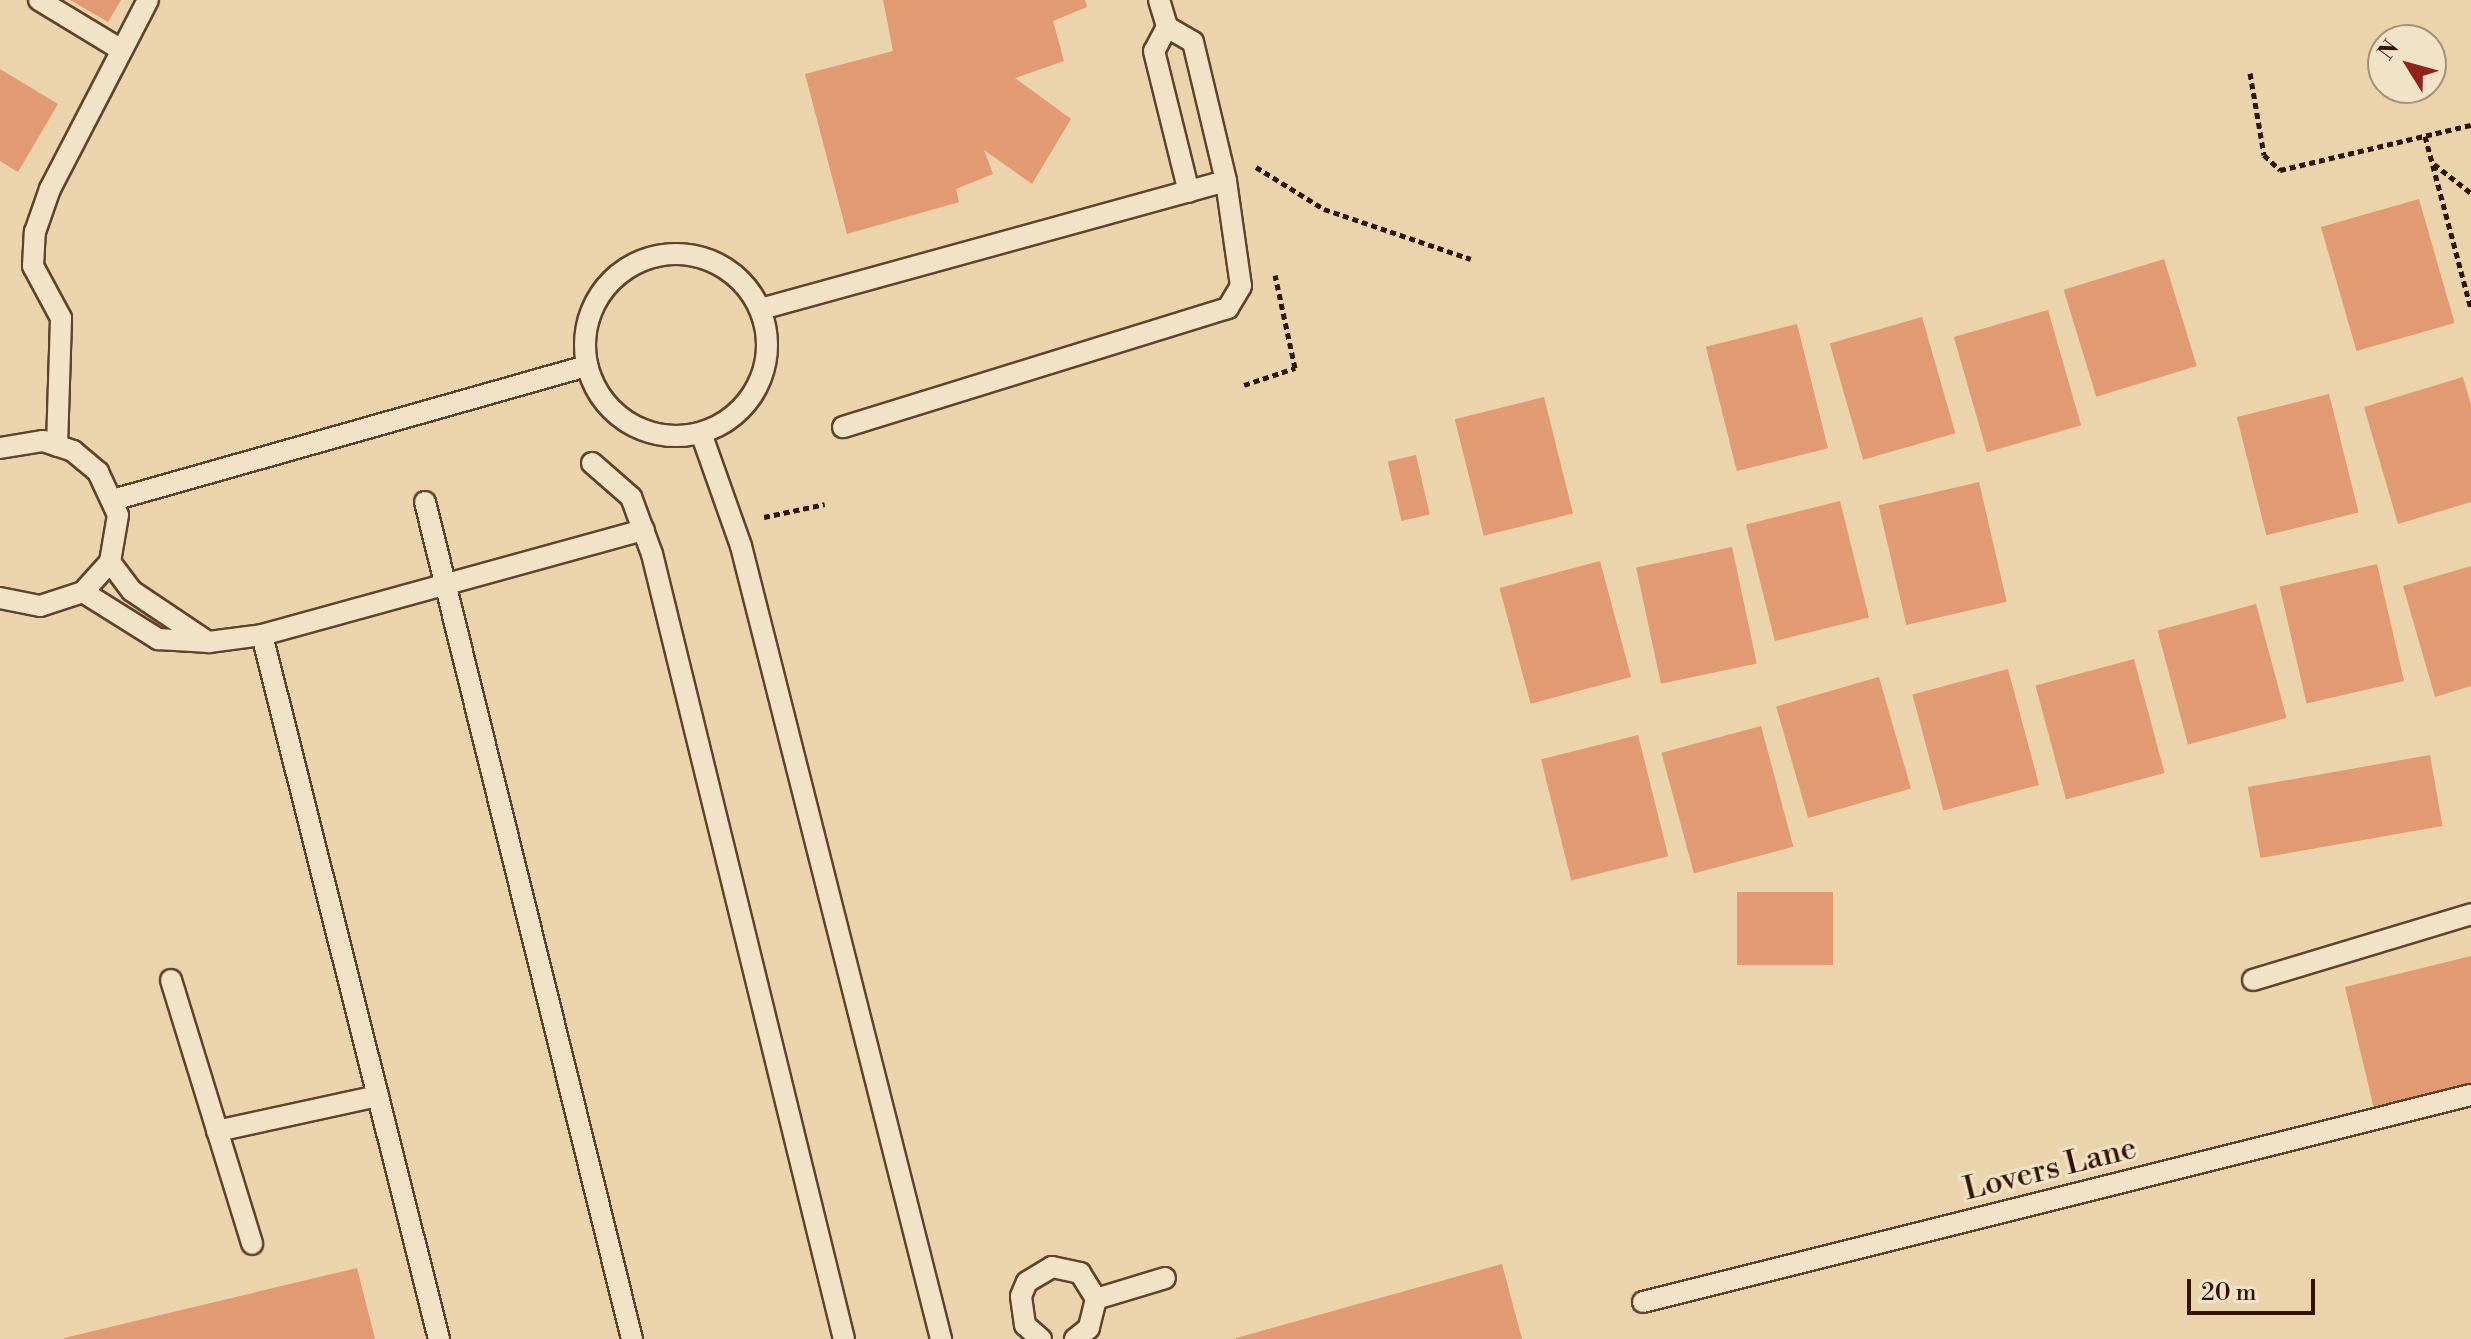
<!DOCTYPE html>
<html>
<head>
<meta charset="utf-8">
<style>
	body { margin:0 }
	#map { position:relative; width:2471px; height:1339px; overflow:hidden; background:#ebd4ab; font-family:"Libre Bodoni",serif }
	div>[style] { position:absolute }
	.building>* { inset:0; background:#e29a72; transform-origin:0 0 }
	.path>* { height:5px; margin-top:-2.5px; transform-origin:0; background:repeating-linear-gradient(90deg,#311203 0 6px,transparent 0 10px) }
	.roads { filter:drop-shadow(2px 0 #60422d) drop-shadow(-2px 0 #60422d) drop-shadow(0 2px #60422d) drop-shadow(0 -2px #60422d) }
	.lane>* { height:20px; margin:-10px; padding:0 10px; transform-origin:10px; border-radius:10px; background:#f2e3c8 }
	.lane>.ring { margin:-10px; padding:0; box-sizing:content-box; background:none; border:20px solid #f2e3c8; border-radius:50% }
	span { translate:-50% -50%; white-space:nowrap; text-align:center; line-height:1.15; -webkit-text-stroke:6px #f2e3c8; paint-order:stroke }
	.street-label { font-size:32px; color:#311203 }
	.north { position:absolute; left:2367px; top:24px; width:80px; height:80px; box-sizing:border-box; background:#f2e3c8; border:2px solid #a58f79; border-radius:50%; rotate:307deg; font-size:22px; font-weight:700; line-height:32px; text-align:center; color:#311203 }
	.north::after { content:''; display:block; margin:auto; width:28px; height:36px; background:#8f2418; clip-path:polygon(50% 0,100% 100%,50% 72%,0 100%) }
	.scale { position:absolute; left:2187px; top:1279px; width:128px; height:36px; box-sizing:border-box; border:4px solid #311203; border-top:0; padding-left:10px; font-size:24px; line-height:28px; white-space:nowrap; color:#311203; -webkit-text-stroke:6px #f2e3c8; paint-order:stroke }
</style>
</head>
<body>
<div id="map">
	<div class="building">
		<div style="clip-path:polygon(70px 0,121px 0,108px 22px)"></div>
		<div style="clip-path:polygon(883px 0,1085px 0,1087px 7px,1053px 21px,1064px 61px,1015px 78px,1071px 119px,1032px 184px,984px 150px,993px 174px,956px 189px,959px 202px,847px 234px,805px 74px,893px 51px)"></div>
		<div style="clip-path:polygon(0 69px,58px 104px,18px 172px,0 161px)"></div>
		<div style="left:2419px;top:199px;width:129px;height:102px;rotate:74deg"></div>
		<div style="left:2164px;top:259px;width:112px;height:105px;rotate:73deg"></div>
		<div style="left:2048px;top:310px;width:120px;height:98px;rotate:74deg"></div>
		<div style="left:1922px;top:317px;width:121px;height:96px;rotate:74deg"></div>
		<div style="left:1797px;top:324px;width:128px;height:94px;rotate:76deg"></div>
		<div style="clip-path:polygon(2463px 377px,2471px 405px,2471px 502px,2398px 524px,2364px 407px)"></div>
		<div style="left:2329px;top:394px;width:122px;height:95px;rotate:76deg"></div>
		<div style="left:1544px;top:397px;width:120px;height:92px;rotate:76deg"></div>
		<div style="left:1416px;top:455px;width:61px;height:29px;rotate:77deg"></div>
		<div style="left:1979px;top:482px;width:123px;height:103px;rotate:77deg"></div>
		<div style="left:1840px;top:501px;width:120px;height:97px;rotate:76deg"></div>
		<div style="left:1732px;top:547px;width:119px;height:98px;rotate:78deg"></div>
		<div style="left:1600px;top:561px;width:120px;height:104px;rotate:75deg"></div>
		<div style="left:2377px;top:564px;width:120px;height:100px;rotate:77deg"></div>
		<div style="clip-path:polygon(2471px 566px,2471px 686px,2435px 697px,2403px 586px)"></div>
		<div style="left:2256px;top:604px;width:118px;height:102px;rotate:75deg"></div>
		<div style="left:2134px;top:659px;width:118px;height:102px;rotate:75deg"></div>
		<div style="left:2008px;top:669px;width:120px;height:99px;rotate:75deg"></div>
		<div style="left:1879px;top:677px;width:116px;height:107px;rotate:74deg"></div>
		<div style="left:1761px;top:726px;width:125px;height:103px;rotate:75deg"></div>
		<div style="left:1638px;top:735px;width:125px;height:100px;rotate:76deg"></div>
		<div style="left:2430px;top:755px;width:72px;height:185px;rotate:80deg"></div>
		<div style="left:1833px;top:892px;width:73px;height:96px;rotate:90deg"></div>
		<div style="clip-path:polygon(2471px 956px,2471px 1086px,2374px 1109px,2345px 987px)"></div>
		<div style="clip-path:polygon(1502px 1264px,1522px 1339px,1236px 1339px,1236px 1338px)"></div>
		<div style="clip-path:polygon(357px 1268px,375px 1339px,64px 1339px,64px 1338px)"></div>
	</div>
	<div class="path">
		<div style="left:2250px;top:73px;width:83px;rotate:80.3deg"></div>
		<div style="left:2264px;top:155px;width:22px;rotate:43deg"></div>
		<div style="left:2280px;top:170px;width:196px;rotate:-13.3deg"></div>
		<div style="left:2425px;top:136px;width:179px;rotate:75.1deg"></div>
		<div style="left:2434px;top:164px;width:47px;rotate:38.1deg"></div>
		<div style="left:1256px;top:167px;width:80px;rotate:31.7deg"></div>
		<div style="left:1324px;top:209px;width:155px;rotate:18.8deg"></div>
		<div style="left:1244px;top:385px;width:54px;rotate:-18.4deg"></div>
		<div style="left:1295px;top:368px;width:95px;rotate:-102.1deg"></div>
		<div style="left:764px;top:517px;width:62px;rotate:-12deg"></div>
	</div>
	<div class="roads">
		<div class="lane">
			<div style="left:39px;top:0;width:95px;rotate:31.2deg"></div>
			<div style="left:1159px;top:0;width:28px;rotate:73deg"></div>
			<div style="left:1167px;top:27px;width:30px;rotate:30deg"></div>
			<div style="left:1193px;top:42px;width:143px;rotate:76.6deg"></div>
			<div style="left:1167px;top:27px;width:27px;rotate:118deg"></div>
			<div style="left:1154px;top:51px;width:145px;rotate:76.1deg"></div>
			<div class="ring" style="left:585px;top:254px;width:162px;height:162px"></div>
			<div style="left:761px;top:309px;width:482px;rotate:-15.4deg"></div>
			<div style="left:1226px;top:181px;width:106px;rotate:81.9deg"></div>
			<div style="left:1241px;top:286px;width:26px;rotate:121deg"></div>
			<div style="left:1228px;top:308px;width:403px;rotate:162.8deg"></div>
			<div style="left:701px;top:433px;width:120px;rotate:70.5deg"></div>
			<div style="left:741px;top:546px;width:818px;rotate:75.84deg"></div>
			<div style="left:57px;top:446px;width:128px;rotate:-88.2deg"></div>
			<div style="left:61px;top:318px;width:59px;rotate:-118.3deg"></div>
			<div style="left:33px;top:266px;width:34px;rotate:-87deg"></div>
			<div style="left:35px;top:232px;width:46px;rotate:-70.8deg"></div>
			<div style="left:50px;top:189px;width:213px;rotate:-62.6deg"></div>
			<div style="left:0;top:448px;width:44px;rotate:-9.2deg"></div>
			<div style="left:43px;top:441px;width:32px;rotate:18deg"></div>
			<div style="left:73px;top:451px;width:33px;rotate:40deg"></div>
			<div style="left:98px;top:472px;width:47px;rotate:65.1deg"></div>
			<div style="left:118px;top:515px;width:48px;rotate:99.7deg"></div>
			<div style="left:110px;top:562px;width:40px;rotate:132deg"></div>
			<div style="left:83px;top:592px;width:45px;rotate:162deg"></div>
			<div style="left:40px;top:606px;width:41px;rotate:-168.7deg"></div>
			<div style="left:592px;top:463px;width:52px;rotate:41.1deg"></div>
			<div style="left:631px;top:497px;width:61px;rotate:69.8deg"></div>
			<div style="left:652px;top:554px;width:808px;rotate:76.26deg"></div>
			<div style="left:113px;top:500px;width:493px;rotate:-15.8deg"></div>
			<div style="left:425px;top:502px;width:862px;rotate:76.11deg"></div>
			<div style="left:110px;top:562px;width:36px;rotate:53deg"></div>
			<div style="left:132px;top:591px;width:92px;rotate:33.9deg"></div>
			<div style="left:83px;top:592px;width:89px;rotate:32.1deg"></div>
			<div style="left:158px;top:639px;width:51px;rotate:3.4deg"></div>
			<div style="left:209px;top:642px;width:53px;rotate:-7.5deg"></div>
			<div style="left:262px;top:635px;width:726px;rotate:75.89deg"></div>
			<div style="left:262px;top:635px;width:396px;rotate:-15.4deg"></div>
			<div style="left:171px;top:980px;width:276px;rotate:72.9deg"></div>
			<div style="left:2253px;top:980px;width:228px;rotate:-16.8deg"></div>
			<div style="left:217px;top:1131px;width:165px;rotate:-12.3deg"></div>
			<div style="left:1096px;top:1299px;width:72px;rotate:-16.9deg"></div>
			<div style="left:1643px;top:1302px;width:853px;rotate:-14.04deg"></div>
			<div style="left:1041px;top:1339px;width:21px;rotate:-139deg"></div>
			<div style="left:1025px;top:1325px;width:29px;rotate:-98deg"></div>
			<div style="left:1021px;top:1296px;width:15px;rotate:-67deg"></div>
			<div style="left:1027px;top:1282px;width:29px;rotate:-31deg"></div>
			<div style="left:1052px;top:1267px;width:29px;rotate:12deg"></div>
			<div style="left:1080px;top:1273px;width:31px;rotate:58deg"></div>
			<div style="left:1096px;top:1299px;width:30px;rotate:104deg"></div>
			<div style="left:1089px;top:1328px;width:18px;rotate:142deg"></div>
		</div>
	</div>
	<div class="street-label">
		<span style="left:2050px;top:1169px;rotate:-14deg">Lovers Lane</span>
	</div>
	<div class="north">N</div>
	<div class="scale">20 m</div>
</div>
</body>
</html>
